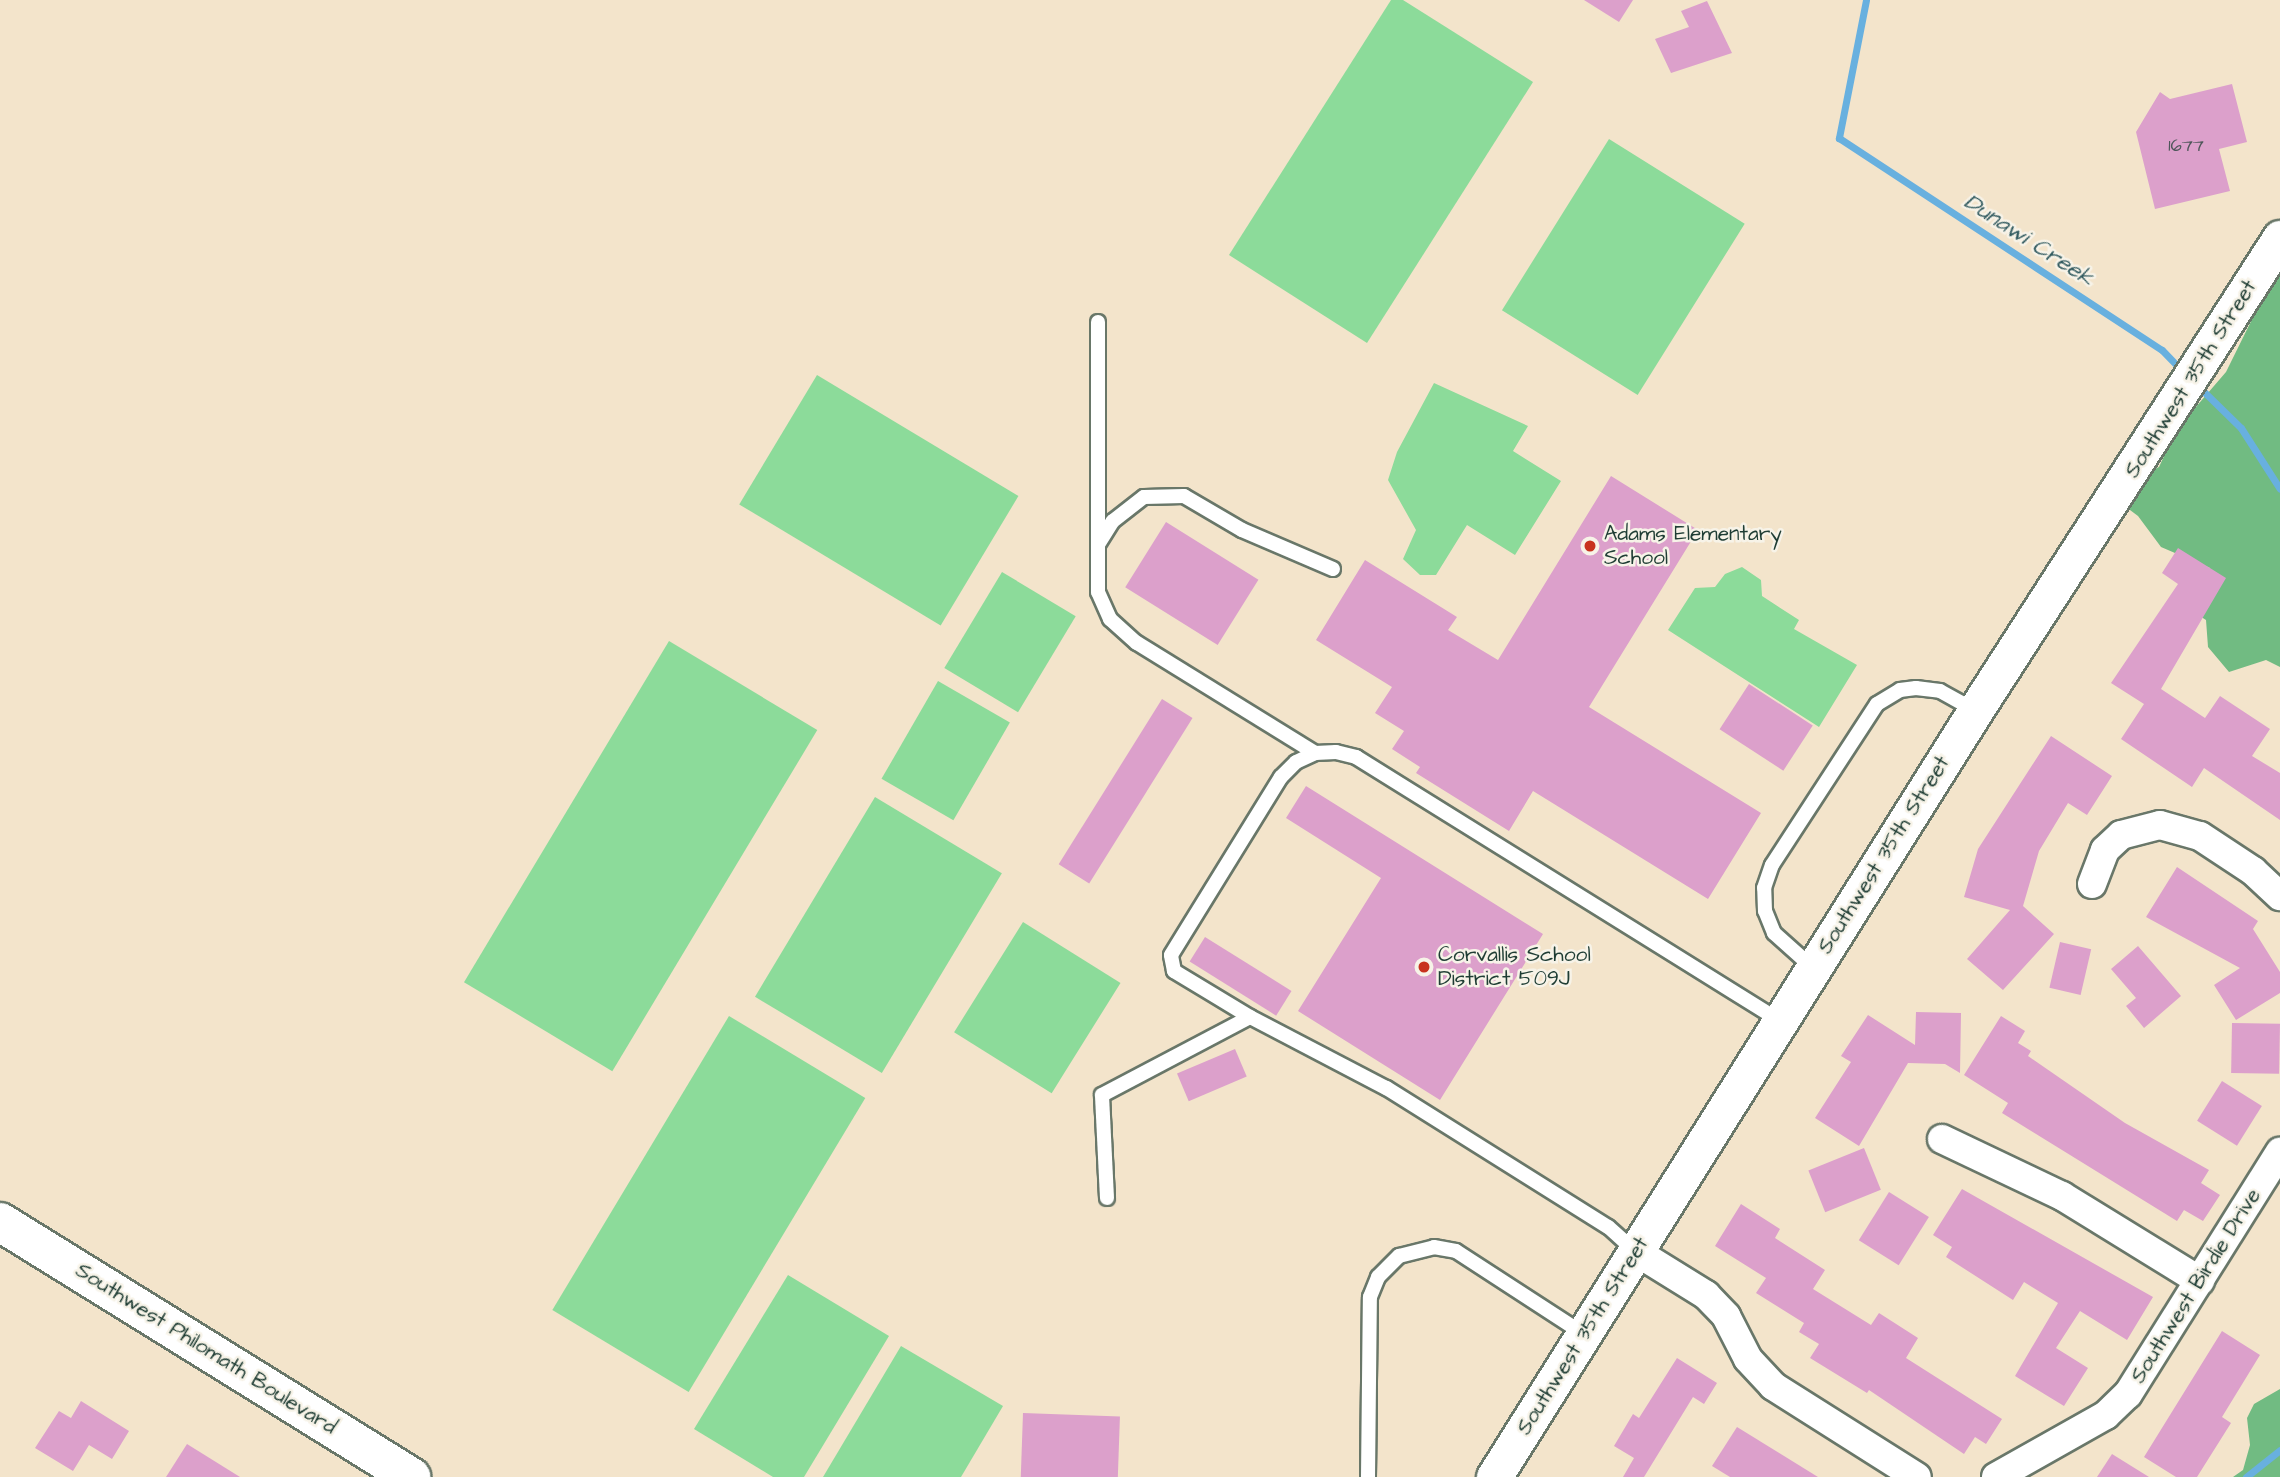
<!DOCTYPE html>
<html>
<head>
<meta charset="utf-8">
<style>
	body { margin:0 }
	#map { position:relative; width:2280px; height:1477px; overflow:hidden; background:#f3e4cb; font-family:"Architects Daughter",sans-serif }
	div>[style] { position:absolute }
	.green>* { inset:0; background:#8cdb9a; transform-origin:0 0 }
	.forest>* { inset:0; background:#71bb82 }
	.stream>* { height:7px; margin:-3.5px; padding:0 3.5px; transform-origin:3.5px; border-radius:3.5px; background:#68b0df }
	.building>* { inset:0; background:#dca0cb; transform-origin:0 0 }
	.roads { filter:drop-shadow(2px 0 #697769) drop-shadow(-2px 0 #697769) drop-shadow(0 2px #697769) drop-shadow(0 -2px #697769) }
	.service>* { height:14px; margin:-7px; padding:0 7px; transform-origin:7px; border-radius:7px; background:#fff }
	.minor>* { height:28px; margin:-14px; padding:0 14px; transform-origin:14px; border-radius:14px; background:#fff }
	.tertiary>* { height:35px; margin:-17.5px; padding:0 17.5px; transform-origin:17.5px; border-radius:17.5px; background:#fff }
	.trunk>* { height:38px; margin:-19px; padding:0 19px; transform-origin:19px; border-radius:19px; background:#fff }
	.dots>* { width:19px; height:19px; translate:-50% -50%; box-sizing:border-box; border:4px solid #f7f3e8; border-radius:50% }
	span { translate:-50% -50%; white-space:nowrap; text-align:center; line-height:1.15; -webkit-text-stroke:5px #f7f3e8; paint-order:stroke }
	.number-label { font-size:18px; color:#4e565a }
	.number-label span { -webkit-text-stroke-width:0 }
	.street-label { font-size:21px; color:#1f3d34 }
	.poi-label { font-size:21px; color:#1f3d34 }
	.left { translate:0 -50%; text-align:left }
	.water-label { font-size:23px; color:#315a5f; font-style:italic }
</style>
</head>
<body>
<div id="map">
	<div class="green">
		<div style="clip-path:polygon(1391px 0,1403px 0,1533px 82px,1367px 343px,1229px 255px)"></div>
		<div style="left:1609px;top:139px;width:160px;height:202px;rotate:32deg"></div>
		<div style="left:817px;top:375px;width:235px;height:151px;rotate:31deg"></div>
		<div style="clip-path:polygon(1434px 383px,1528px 426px,1513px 451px,1561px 481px,1515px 555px,1467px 525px,1436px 575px,1420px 575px,1403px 559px,1416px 530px,1388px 480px,1397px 452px)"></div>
		<div style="clip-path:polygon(1742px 567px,1761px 580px,1762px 596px,1799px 620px,1794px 629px,1857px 665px,1819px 727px,1668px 630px,1695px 588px,1715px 587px,1725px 574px)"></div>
		<div style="left:1002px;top:572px;width:86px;height:112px;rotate:31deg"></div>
		<div style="left:669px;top:641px;width:173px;height:398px;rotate:31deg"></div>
		<div style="left:938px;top:681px;width:83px;height:113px;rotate:30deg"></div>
		<div style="left:875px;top:797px;width:148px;height:233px;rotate:31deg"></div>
		<div style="left:1023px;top:922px;width:115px;height:130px;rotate:32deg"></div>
		<div style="left:729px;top:1016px;width:159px;height:343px;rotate:31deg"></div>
		<div style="clip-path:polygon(788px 1275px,889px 1336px,804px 1477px,773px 1477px,694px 1429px)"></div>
		<div style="clip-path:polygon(901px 1346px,1003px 1406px,961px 1477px,823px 1477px)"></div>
	</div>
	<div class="forest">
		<div style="clip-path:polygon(2280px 275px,2280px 667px,2266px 660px,2229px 672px,2208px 647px,2206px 620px,2195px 613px,2210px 568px,2161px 547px,2138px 516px,2118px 501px,2135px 478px,2159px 467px,2176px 430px,2226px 372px,2264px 295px)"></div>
		<div style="clip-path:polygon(2280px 1389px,2280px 1477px,2233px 1477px,2243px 1470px,2250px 1445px,2247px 1418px,2254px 1404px)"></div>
	</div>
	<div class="stream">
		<div style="left:1866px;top:0;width:141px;rotate:101.1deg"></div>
		<div style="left:1839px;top:138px;width:386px;rotate:33.3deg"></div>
		<div style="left:2162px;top:350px;width:29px;rotate:46deg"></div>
		<div style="left:2196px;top:384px;width:63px;rotate:44.4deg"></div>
		<div style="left:2241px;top:428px;width:72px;rotate:57.4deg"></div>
		<div style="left:2246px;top:1477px;width:43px;rotate:-38.5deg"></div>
	</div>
	<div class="building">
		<div style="clip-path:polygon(1584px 0,1633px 0,1619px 22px)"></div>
		<div style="clip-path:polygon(1707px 1px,1732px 53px,1671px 73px,1655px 39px,1689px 27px,1681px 11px)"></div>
		<div style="clip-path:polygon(2232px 84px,2247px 142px,2219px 149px,2230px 191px,2155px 209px,2136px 132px,2160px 92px,2170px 99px)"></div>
		<div style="clip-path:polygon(1611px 476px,1698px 530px,1589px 707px,1761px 813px,1708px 899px,1533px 791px,1509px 831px,1416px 773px,1420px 767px,1392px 749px,1404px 731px,1375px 713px,1392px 687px,1316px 640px,1365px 560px,1457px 617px,1448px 630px,1498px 660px)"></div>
		<div style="left:1166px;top:522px;width:109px;height:77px;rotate:32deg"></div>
		<div style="clip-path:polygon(2178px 548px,2226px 578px,2161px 689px,2205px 718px,2220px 696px,2270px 729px,2252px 756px,2280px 773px,2280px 820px,2204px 768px,2192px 787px,2121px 739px,2144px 704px,2111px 683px,2178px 584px,2162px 573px)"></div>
		<div style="left:1749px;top:684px;width:76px;height:54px;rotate:33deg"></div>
		<div style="left:1162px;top:699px;width:36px;height:195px;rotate:32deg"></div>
		<div style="clip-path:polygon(2051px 736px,2112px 776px,2087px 815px,2068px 803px,2039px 851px,2023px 906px,2054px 934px,2003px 990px,1967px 959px,2010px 910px,1964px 897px,1978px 849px)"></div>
		<div style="clip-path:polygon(1306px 786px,1543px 934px,1440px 1100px,1298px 1011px,1381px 878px,1286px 818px)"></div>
		<div style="clip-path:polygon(2177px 867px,2258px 921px,2253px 929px,2280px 972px,2280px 993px,2236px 1020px,2214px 985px,2240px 968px,2146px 917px)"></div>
		<div style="left:1205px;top:937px;width:102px;height:29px;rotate:32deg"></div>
		<div style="left:2060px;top:942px;width:32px;height:47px;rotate:13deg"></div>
		<div style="clip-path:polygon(2138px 946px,2181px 996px,2144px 1028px,2126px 1006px,2136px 998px,2111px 969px)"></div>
		<div style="clip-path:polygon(1916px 1012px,1961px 1013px,1960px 1073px,1945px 1064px,1908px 1063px,1859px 1146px,1815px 1118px,1851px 1062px,1841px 1056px,1868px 1015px,1915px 1045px)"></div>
		<div style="clip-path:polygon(2001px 1016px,2025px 1031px,2018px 1043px,2031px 1051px,2028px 1056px,2125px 1123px,2209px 1170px,2201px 1183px,2220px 1195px,2203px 1221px,2184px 1210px,2177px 1221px,2002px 1113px,2008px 1103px,1964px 1075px)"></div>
		<div style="left:2232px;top:1023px;width:48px;height:50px;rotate:1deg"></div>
		<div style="left:1235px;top:1049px;width:30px;height:63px;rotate:67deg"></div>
		<div style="left:2222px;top:1081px;width:47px;height:47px;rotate:32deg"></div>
		<div style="left:1864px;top:1148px;width:45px;height:60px;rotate:68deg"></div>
		<div style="clip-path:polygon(1962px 1189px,2153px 1297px,2127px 1340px,2080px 1311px,2056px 1348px,2088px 1368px,2064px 1406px,2015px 1376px,2058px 1303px,2024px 1282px,2013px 1300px,1946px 1257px,1952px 1247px,1933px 1235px)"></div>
		<div style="left:1889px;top:1192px;width:47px;height:57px;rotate:32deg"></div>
		<div style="clip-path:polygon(1741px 1204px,1780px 1229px,1775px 1238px,1825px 1270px,1813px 1289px,1871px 1325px,1879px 1313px,1918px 1338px,1906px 1358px,2002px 1419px,1986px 1444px,1975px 1437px,1964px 1454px,1869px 1390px,1867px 1393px,1810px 1358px,1819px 1344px,1799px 1332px,1804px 1323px,1756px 1293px,1766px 1278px,1715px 1246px)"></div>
		<div style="clip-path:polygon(2222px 1331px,2260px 1355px,2222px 1417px,2231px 1423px,2197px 1477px,2176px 1477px,2144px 1457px)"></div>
		<div style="clip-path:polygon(1677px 1358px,1717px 1383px,1704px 1404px,1693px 1397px,1644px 1477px,1623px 1477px,1634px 1458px,1614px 1446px,1633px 1414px,1639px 1418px)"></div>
		<div style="clip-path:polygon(81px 1401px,129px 1431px,112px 1459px,89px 1445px,73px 1471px,35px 1448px,59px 1411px,71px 1418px)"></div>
		<div style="left:1023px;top:1413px;width:97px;height:64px;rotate:2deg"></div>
		<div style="clip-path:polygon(1737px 1427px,1818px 1477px,1730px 1477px,1712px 1466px)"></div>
		<div style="clip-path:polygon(187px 1444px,240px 1477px,166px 1477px)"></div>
		<div style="clip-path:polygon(2112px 1454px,2149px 1477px,2097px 1477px)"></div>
	</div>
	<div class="roads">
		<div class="service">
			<div style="left:1098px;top:322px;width:270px;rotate:90deg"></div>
			<div style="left:1098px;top:592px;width:30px;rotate:66deg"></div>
			<div style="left:1110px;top:619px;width:36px;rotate:42deg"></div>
			<div style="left:1137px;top:643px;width:209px;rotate:31.7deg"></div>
			<div style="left:1099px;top:543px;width:26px;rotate:-58deg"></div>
			<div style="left:1113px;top:521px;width:39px;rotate:-38deg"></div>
			<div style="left:1144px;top:497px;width:40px;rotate:-1.4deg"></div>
			<div style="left:1184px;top:496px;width:67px;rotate:30.4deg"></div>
			<div style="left:1242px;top:530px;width:99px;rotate:23.2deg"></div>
			<div style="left:1812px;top:967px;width:51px;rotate:-138.2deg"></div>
			<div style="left:1774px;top:933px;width:24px;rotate:-112deg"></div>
			<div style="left:1765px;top:911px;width:23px;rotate:-92deg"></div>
			<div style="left:1764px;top:888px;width:24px;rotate:-71deg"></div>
			<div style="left:1772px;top:865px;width:192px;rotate:-56.9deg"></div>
			<div style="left:1877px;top:704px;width:27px;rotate:-31deg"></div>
			<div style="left:1900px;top:690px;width:16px;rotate:-7deg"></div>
			<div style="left:1916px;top:688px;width:24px;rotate:7deg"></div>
			<div style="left:1940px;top:691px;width:39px;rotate:29deg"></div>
			<div style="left:1107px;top:1198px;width:103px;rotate:-92.8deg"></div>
			<div style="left:1102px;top:1095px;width:167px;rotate:-27.8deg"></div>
			<div style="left:1635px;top:1251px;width:36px;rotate:-138deg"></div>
			<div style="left:1608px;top:1227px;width:262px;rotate:-147.9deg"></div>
			<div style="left:1386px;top:1088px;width:153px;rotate:-152.4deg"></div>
			<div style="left:1250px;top:1017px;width:89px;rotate:-148.8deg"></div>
			<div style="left:1174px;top:971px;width:16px;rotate:-101deg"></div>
			<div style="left:1171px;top:955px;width:209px;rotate:-58.3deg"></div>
			<div style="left:1281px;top:777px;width:21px;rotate:-45deg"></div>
			<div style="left:1296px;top:762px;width:21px;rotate:-25deg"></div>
			<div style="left:1315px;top:753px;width:21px;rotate:-3deg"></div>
			<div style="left:1336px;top:752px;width:21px;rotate:14deg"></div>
			<div style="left:1356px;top:757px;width:498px;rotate:31.9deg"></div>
			<div style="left:1368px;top:1477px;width:180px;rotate:-89.4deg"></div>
			<div style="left:1370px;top:1297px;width:22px;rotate:-68deg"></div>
			<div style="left:1378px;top:1277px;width:30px;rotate:-45deg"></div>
			<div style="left:1399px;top:1256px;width:36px;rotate:-14deg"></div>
			<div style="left:1434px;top:1247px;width:22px;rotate:10deg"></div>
			<div style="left:1456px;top:1251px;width:153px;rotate:33deg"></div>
		</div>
		<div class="minor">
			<div style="left:2092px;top:884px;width:36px;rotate:-69deg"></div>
			<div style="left:2105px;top:850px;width:22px;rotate:-43deg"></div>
			<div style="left:2121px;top:835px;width:40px;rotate:-14.4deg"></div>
			<div style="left:2160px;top:825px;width:41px;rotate:15.4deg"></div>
			<div style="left:2200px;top:836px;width:64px;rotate:33.4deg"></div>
			<div style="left:2253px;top:871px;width:37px;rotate:43deg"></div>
			<div style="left:1942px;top:1139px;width:133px;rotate:25.4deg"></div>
			<div style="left:2062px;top:1196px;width:162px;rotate:31.6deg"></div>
			<div style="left:1635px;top:1251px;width:84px;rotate:31.8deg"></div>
			<div style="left:1706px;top:1295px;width:29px;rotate:46deg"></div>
			<div style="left:1726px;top:1316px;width:48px;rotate:62.9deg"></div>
			<div style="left:1748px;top:1359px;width:37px;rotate:47deg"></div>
			<div style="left:1773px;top:1386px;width:170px;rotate:32.3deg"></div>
			<div style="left:1996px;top:1477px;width:126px;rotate:-29.4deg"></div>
			<div style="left:2106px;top:1415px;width:30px;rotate:-44deg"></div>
			<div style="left:2128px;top:1394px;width:286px;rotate:-57.9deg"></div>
		</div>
		<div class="tertiary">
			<div style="left:1494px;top:1477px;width:904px;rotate:-57.87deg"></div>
			<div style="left:1975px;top:711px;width:563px;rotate:-57.19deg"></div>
		</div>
		<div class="trunk">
			<div style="left:0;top:1222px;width:484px;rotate:31.8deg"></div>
		</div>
	</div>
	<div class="dots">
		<div style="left:1590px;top:546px;background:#c8321e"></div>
		<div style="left:1424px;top:967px;background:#c8321e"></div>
	</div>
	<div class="number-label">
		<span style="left:2186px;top:146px">1677</span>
	</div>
	<div class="street-label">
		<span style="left:2191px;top:379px;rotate:-58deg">Southwest 35th Street</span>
		<span style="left:1884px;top:855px;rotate:-58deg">Southwest 35th Street</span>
		<span style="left:2196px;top:1286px;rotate:-58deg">Southwest Birdie Drive</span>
		<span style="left:1583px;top:1336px;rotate:-58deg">Southwest 35th Street</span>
		<span style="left:206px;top:1349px;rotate:32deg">Southwest Philomath Boulevard</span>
	</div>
	<div class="poi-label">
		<span class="left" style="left:1604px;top:546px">Adams Elementary<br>School</span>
		<span class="left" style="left:1438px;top:967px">Corvallis School<br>District 509J</span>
	</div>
	<div class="water-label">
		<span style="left:2029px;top:240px;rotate:33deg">Dunawi Creek</span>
	</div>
</div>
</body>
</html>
